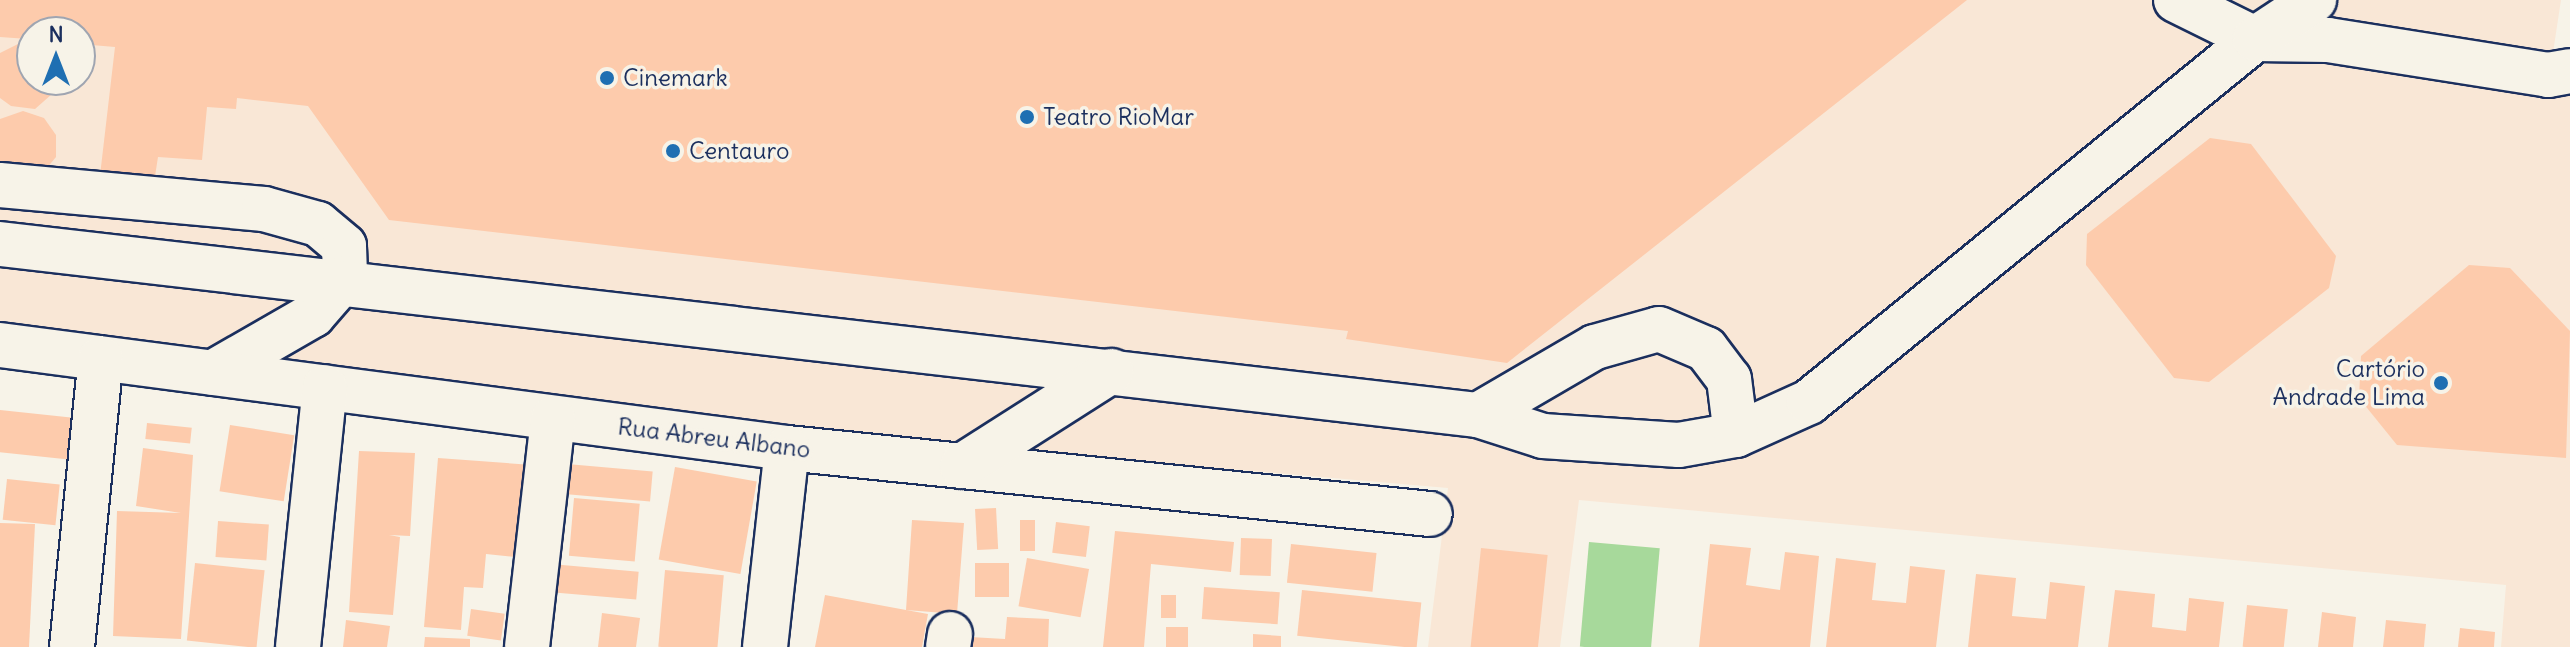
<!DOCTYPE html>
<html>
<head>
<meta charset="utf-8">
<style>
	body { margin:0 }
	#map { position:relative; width:2570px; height:647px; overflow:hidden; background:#f7f3e8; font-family:Delius,sans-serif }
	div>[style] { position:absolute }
	.built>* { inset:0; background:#f9e7d6 }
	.green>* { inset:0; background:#a7d99b; transform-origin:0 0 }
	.building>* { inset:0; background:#fdcbac; transform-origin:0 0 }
	.roads { filter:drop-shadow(2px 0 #1b2f5e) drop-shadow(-2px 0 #1b2f5e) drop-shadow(0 2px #1b2f5e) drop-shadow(0 -2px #1b2f5e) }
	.minor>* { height:44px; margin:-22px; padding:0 22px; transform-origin:22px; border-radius:22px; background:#f7f3e8 }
	.dots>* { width:22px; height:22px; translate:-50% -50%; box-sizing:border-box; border:4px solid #f7f3e8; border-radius:50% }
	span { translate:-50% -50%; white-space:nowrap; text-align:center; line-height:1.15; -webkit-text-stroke:7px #f7f3e8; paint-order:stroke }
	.poi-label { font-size:24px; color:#1b2f5e }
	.left { translate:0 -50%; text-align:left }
	.right { translate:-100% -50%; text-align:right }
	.street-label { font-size:24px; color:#1b2f5e }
	.north { position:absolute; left:16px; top:16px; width:80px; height:80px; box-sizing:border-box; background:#f7f3e8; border:2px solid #9fa5b1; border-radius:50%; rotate:0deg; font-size:22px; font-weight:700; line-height:32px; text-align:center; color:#1b2f5e }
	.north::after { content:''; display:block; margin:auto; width:28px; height:36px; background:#1f6fb2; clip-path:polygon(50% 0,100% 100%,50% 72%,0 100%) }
</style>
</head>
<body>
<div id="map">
	<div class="built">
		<div style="clip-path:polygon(evenodd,0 0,2561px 0,2547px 92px,2570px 95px,2570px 647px,2501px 647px,2506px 585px,1579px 500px,1560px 647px,1428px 647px,1448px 488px,990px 448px,0 330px,0 0,32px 32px,80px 32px,80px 80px,32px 80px,32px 32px)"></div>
	</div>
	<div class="green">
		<div style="left:1589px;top:542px;width:71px;height:105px;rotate:5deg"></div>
	</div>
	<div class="building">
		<div style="clip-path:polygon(0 0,1967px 0,1507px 363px,1346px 339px,1348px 331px,389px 220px,308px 106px,237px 98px,236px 109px,207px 107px,202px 160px,158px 157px,153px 189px,99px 184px,115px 47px,80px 44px,80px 32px,32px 32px,32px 80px,61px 80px,60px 87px,35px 109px,11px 106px,0 98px,0 53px,28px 39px,0 37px)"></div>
		<div style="clip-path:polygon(23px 111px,44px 118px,56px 135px,56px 157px,41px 175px,0 173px,0 119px)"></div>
		<div style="clip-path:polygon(2210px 138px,2251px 144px,2336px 256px,2329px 288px,2209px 382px,2174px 378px,2086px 265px,2087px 234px)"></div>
		<div style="clip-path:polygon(2469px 265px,2510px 268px,2570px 331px,2566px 458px,2397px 445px,2359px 398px,2361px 356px)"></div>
		<div style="left:0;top:410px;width:83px;height:42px;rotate:6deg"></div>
		<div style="left:147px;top:423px;width:45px;height:16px;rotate:6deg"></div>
		<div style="left:230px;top:425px;width:65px;height:67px;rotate:9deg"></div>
		<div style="clip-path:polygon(143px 448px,193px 455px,181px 639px,113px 636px,117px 511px,181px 513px,136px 506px)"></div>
		<div style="clip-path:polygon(359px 451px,415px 453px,410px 536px,389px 535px,400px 537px,393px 615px,349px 612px)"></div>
		<div style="clip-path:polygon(438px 458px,532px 465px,525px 558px,486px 554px,483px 588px,464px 587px,461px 630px,424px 627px)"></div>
		<div style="left:567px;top:464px;width:86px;height:30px;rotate:5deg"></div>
		<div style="left:675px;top:467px;width:83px;height:94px;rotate:10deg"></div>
		<div style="left:7px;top:479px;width:53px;height:41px;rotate:6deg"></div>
		<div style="left:574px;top:498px;width:66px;height:58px;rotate:5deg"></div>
		<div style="left:996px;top:508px;width:41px;height:21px;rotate:87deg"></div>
		<div style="clip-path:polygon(912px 520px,964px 523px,957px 614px,906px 610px,928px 614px,922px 647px,815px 647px,825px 595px,906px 610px)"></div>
		<div style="left:1020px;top:520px;width:15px;height:31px"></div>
		<div style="left:218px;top:521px;width:51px;height:36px;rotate:4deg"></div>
		<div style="left:1056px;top:522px;width:34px;height:31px;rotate:7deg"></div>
		<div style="clip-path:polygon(0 523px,35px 524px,29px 647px,0 647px)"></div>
		<div style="clip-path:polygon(1115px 531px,1234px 542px,1231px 572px,1151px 564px,1144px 647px,1103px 647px)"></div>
		<div style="left:1241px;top:538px;width:31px;height:37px;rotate:2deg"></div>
		<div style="left:1291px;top:544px;width:86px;height:39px;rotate:6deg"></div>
		<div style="clip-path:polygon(1710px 544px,1751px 548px,1746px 585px,1780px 590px,1785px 552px,1819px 556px,1810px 647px,1699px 647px)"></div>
		<div style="left:1481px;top:548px;width:67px;height:100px;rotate:6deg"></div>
		<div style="left:1027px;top:558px;width:63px;height:49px;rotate:10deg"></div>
		<div style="clip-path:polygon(1836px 558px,1876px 563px,1872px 600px,1906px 603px,1910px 566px,1945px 570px,1936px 647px,1826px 647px)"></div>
		<div style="left:195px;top:563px;width:70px;height:78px;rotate:6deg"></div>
		<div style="left:975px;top:563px;width:34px;height:34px"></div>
		<div style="left:551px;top:564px;width:88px;height:28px;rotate:5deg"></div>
		<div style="left:665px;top:570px;width:59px;height:77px;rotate:5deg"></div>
		<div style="clip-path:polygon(1976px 574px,2016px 578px,2012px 616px,2046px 619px,2050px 582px,2085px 586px,2078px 647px,1968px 647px)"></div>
		<div style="left:1204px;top:587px;width:76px;height:32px;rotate:4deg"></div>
		<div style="left:1302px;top:590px;width:120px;height:46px;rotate:6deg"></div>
		<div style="clip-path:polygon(2115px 590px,2155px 594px,2152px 627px,2186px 631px,2189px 598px,2224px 602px,2219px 647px,2108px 647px)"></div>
		<div style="left:1161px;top:595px;width:15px;height:23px"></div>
		<div style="left:2247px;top:605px;width:41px;height:42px;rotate:6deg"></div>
		<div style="left:471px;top:609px;width:34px;height:27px;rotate:8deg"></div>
		<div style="clip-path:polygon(2322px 612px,2356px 617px,2353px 647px,2318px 647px)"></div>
		<div style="clip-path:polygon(602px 613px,640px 618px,636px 647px,598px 647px)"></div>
		<div style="clip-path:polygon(1007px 617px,1049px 619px,1048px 647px,969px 647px,970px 637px,1005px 639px)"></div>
		<div style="clip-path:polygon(346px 620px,390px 626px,387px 647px,343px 647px)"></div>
		<div style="clip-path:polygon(2386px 620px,2426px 624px,2424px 647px,2383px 647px)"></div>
		<div style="left:1166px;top:627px;width:22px;height:20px"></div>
		<div style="clip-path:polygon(2460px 628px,2495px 632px,2494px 647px,2458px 647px)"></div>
		<div style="clip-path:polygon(1253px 634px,1281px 636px,1281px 647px,1253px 647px)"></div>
		<div style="clip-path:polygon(425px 637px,470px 639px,470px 647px,424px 647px)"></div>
	</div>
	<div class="roads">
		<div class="minor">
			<div style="left:2176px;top:0;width:88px;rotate:26.3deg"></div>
			<div style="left:2255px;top:39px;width:73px;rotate:0.8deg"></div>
			<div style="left:2328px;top:40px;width:223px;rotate:9deg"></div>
			<div style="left:2548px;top:75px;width:22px;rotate:-10deg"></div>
			<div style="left:0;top:185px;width:265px;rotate:5.2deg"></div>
			<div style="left:264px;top:209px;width:56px;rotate:15.5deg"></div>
			<div style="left:318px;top:224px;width:34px;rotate:40deg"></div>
			<div style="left:344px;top:246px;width:32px;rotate:88deg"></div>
			<div style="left:345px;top:278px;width:49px;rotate:130.9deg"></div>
			<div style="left:313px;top:315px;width:116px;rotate:150.1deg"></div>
			<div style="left:0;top:244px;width:1488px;rotate:6.6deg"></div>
			<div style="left:1478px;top:415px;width:68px;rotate:17.9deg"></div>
			<div style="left:1543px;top:436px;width:136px;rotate:3.8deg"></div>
			<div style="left:1679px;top:445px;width:58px;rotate:-10deg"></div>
			<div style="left:1736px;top:435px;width:80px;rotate:-24.3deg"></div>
			<div style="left:1809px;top:402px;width:575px;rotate:-39.14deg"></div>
			<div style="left:2255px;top:39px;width:71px;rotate:-33.5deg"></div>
			<div style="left:0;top:345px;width:794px;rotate:7.46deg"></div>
			<div style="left:787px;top:448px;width:646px;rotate:5.86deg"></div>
			<div style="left:1478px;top:415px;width:135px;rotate:-30.2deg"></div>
			<div style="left:1595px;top:347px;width:66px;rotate:-15.7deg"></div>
			<div style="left:1659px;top:329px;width:51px;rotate:23.1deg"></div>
			<div style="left:1706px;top:349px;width:38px;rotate:53deg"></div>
			<div style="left:1729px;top:379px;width:56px;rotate:82.9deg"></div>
			<div style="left:962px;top:466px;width:177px;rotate:-32.5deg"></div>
			<div style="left:72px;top:647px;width:290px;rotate:-84.3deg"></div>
			<div style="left:298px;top:647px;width:261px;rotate:-84.1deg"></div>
			<div style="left:527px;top:647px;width:230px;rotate:-83.5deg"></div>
			<div style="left:765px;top:647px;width:200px;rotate:-83.7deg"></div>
			<div style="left:948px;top:647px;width:13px;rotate:-81deg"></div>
		</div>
	</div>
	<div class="dots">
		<div style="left:607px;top:78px;background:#1f6fb2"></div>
		<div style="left:1027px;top:117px;background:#1f6fb2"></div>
		<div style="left:673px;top:151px;background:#1f6fb2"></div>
		<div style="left:2441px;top:383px;background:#1f6fb2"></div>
	</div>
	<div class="poi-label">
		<span class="left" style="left:623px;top:78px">Cinemark</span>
		<span class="left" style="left:1043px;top:117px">Teatro RioMar</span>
		<span class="left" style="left:689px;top:151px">Centauro</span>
		<span class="right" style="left:2425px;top:383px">Cartório<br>Andrade Lima</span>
	</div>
	<div class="street-label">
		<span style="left:714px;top:438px;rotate:7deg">Rua Abreu Albano</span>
	</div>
	<div class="north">N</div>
</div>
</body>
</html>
